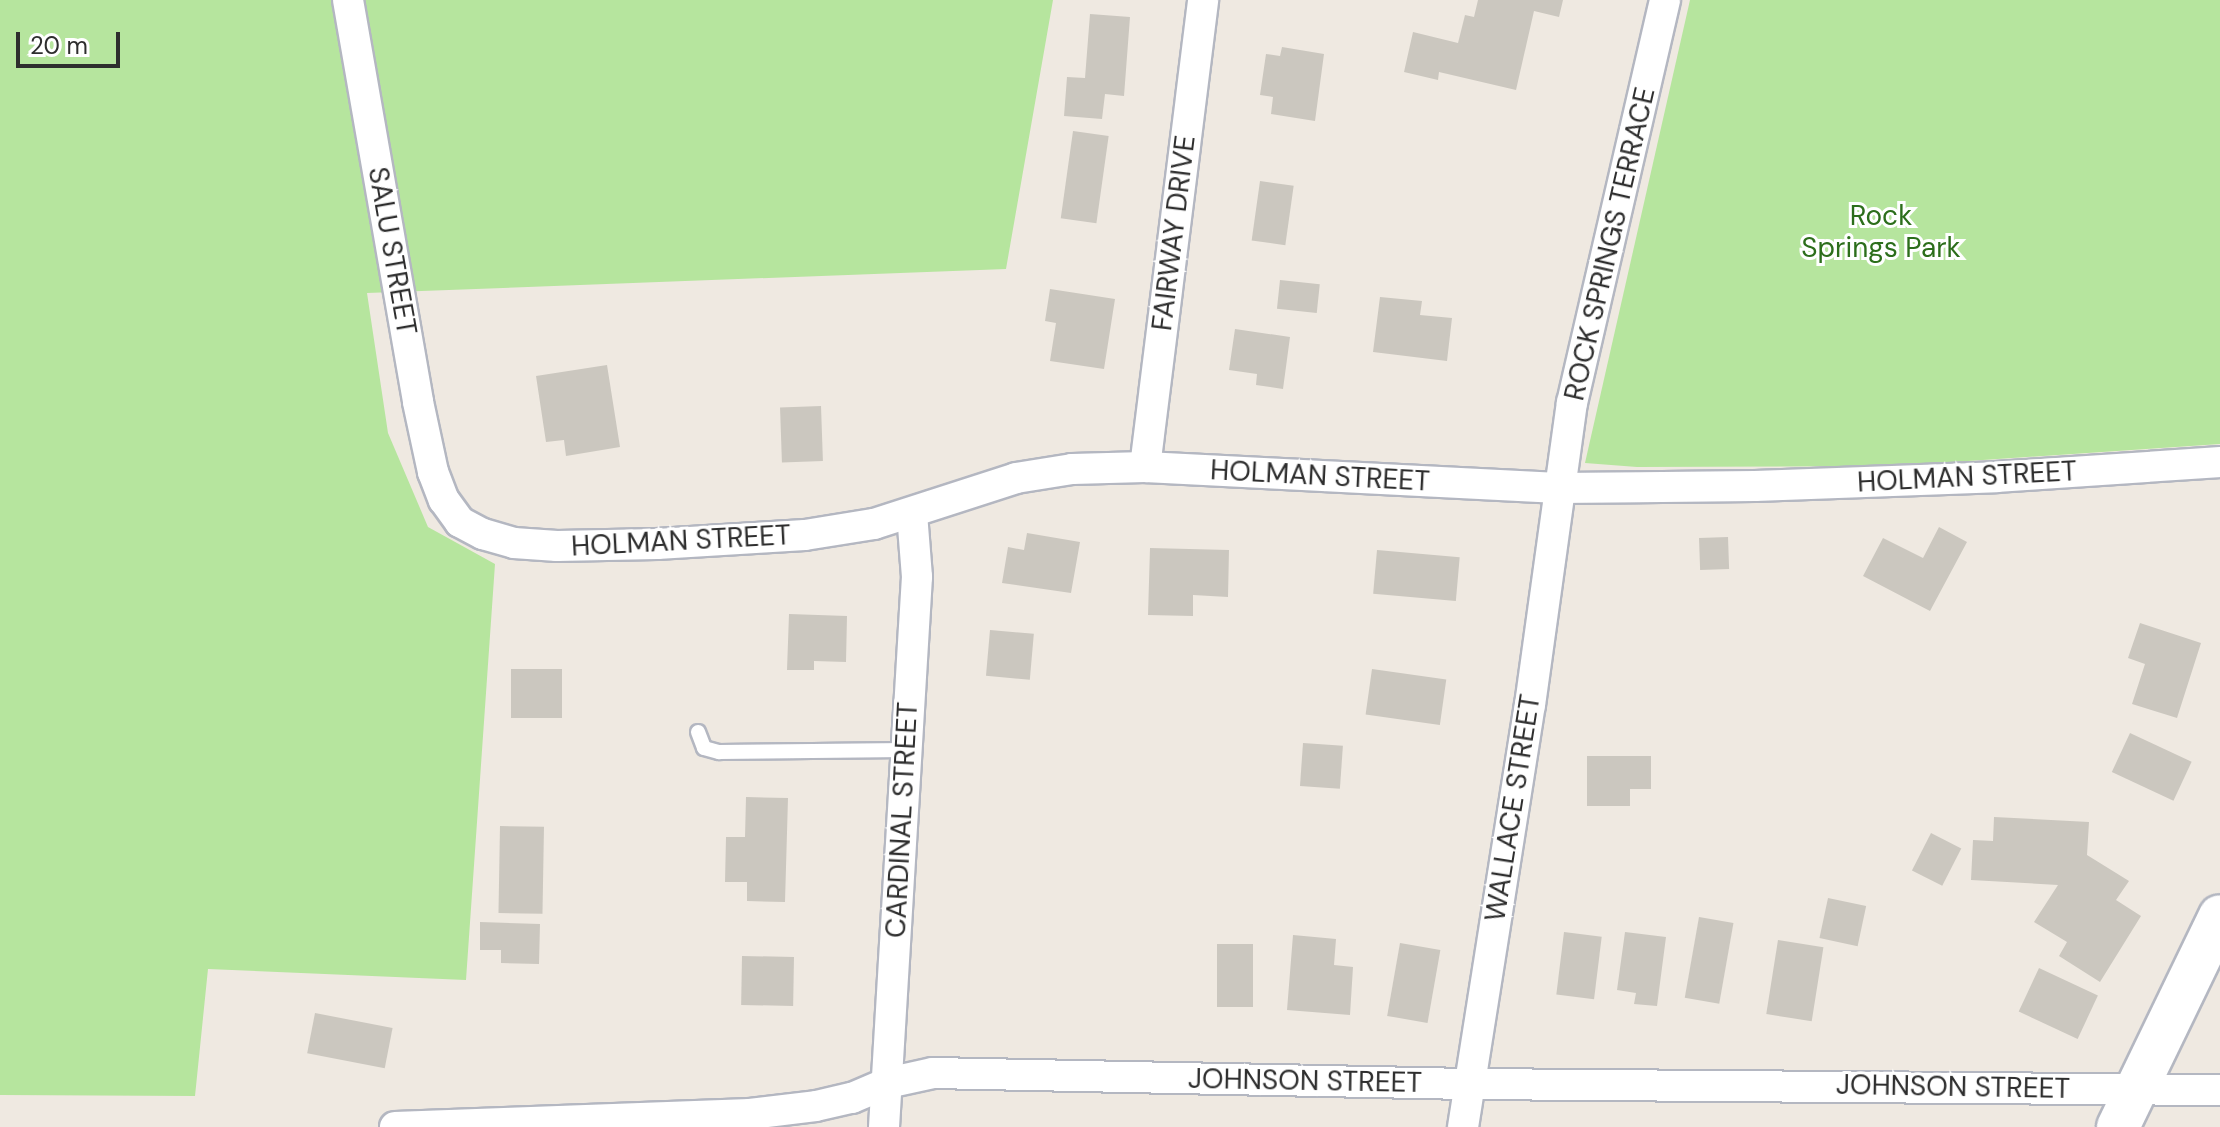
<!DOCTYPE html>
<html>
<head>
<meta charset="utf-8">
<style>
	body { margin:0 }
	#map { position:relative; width:2220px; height:1127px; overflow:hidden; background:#efe9e1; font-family:"DM Sans",sans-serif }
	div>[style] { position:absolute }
	.green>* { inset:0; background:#b6e59e }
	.building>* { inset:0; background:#cbc7bf; transform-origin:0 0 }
	.roads { filter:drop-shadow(2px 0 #b4b7c1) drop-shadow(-2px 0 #b4b7c1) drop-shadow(0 2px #b4b7c1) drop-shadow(0 -2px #b4b7c1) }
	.lane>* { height:14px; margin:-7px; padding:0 7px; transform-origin:7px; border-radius:7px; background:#fff }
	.street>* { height:30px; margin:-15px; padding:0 15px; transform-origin:15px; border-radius:15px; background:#fff }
	.secondary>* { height:42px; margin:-21px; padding:0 21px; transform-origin:21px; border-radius:21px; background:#fff }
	span { translate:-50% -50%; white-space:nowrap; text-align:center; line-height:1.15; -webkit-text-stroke:6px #fff; paint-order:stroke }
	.park-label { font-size:28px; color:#2c6e1b }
	.street-label { font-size:28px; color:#2e2e2e }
	.scale { position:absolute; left:16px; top:32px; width:104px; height:36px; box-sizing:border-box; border:4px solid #2e2e2e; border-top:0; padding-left:10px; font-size:24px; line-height:28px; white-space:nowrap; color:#2e2e2e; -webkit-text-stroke:6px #fff; paint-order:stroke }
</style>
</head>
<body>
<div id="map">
	<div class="green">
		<div style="clip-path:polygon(0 0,1053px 0,1006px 269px,367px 293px,388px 433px,428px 527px,495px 564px,466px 980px,208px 969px,195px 1096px,0 1095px)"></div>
		<div style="clip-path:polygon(1690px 0,2220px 0,2220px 444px,1895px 466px,1637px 467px,1585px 463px)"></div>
	</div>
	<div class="building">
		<div style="clip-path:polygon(1478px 0,1563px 0,1559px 17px,1534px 11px,1516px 90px,1439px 72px,1438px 80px,1404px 72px,1413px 32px,1458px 43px,1465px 15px,1474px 17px)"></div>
		<div style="clip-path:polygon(1090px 14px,1130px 17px,1124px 96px,1105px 94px,1102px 119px,1064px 116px,1067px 77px,1085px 78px)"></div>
		<div style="clip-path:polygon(1282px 47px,1324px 54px,1315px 121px,1271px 114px,1273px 97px,1260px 95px,1266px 54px,1280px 56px)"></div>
		<div style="left:1073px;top:131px;width:36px;height:88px;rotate:8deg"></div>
		<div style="left:1260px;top:181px;width:34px;height:60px;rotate:8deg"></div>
		<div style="left:1280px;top:280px;width:40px;height:29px;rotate:6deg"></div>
		<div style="clip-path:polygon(1050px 289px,1115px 299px,1104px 369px,1050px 361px,1056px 323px,1045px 321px)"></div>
		<div style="clip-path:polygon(1380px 297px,1422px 301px,1420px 315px,1452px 318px,1447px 361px,1373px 352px)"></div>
		<div style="clip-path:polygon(1235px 329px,1290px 337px,1283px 389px,1256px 385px,1257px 374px,1229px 370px)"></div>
		<div style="clip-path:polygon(607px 365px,620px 447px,566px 456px,564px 440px,546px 442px,536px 376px)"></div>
		<div style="left:821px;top:406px;width:55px;height:41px;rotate:88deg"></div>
		<div style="clip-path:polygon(1939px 527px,1967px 542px,1930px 611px,1863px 576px,1883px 538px,1923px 558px)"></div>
		<div style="clip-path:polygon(1027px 533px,1080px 542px,1071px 593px,1002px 583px,1008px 547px,1024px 550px)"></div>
		<div style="left:1728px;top:537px;width:32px;height:29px;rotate:88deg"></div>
		<div style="clip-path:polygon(1150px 548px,1229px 550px,1228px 597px,1193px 595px,1193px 616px,1148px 615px)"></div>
		<div style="left:1377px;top:550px;width:83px;height:44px;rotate:5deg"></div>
		<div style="clip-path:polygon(789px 614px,847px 616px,846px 662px,814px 661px,814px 670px,787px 670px)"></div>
		<div style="clip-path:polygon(2140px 623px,2201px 643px,2177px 718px,2132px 704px,2145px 664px,2128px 658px)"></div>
		<div style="left:990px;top:630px;width:44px;height:46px;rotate:5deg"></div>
		<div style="left:511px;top:669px;width:51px;height:49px"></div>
		<div style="left:1372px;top:669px;width:75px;height:46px;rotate:8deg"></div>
		<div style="left:2130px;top:733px;width:68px;height:43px;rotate:25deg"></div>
		<div style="left:1303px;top:743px;width:40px;height:43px;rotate:4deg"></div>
		<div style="clip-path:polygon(1587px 756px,1651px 756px,1651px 789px,1630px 789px,1630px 806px,1587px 806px)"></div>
		<div style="clip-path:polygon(746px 797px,788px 798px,785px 902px,747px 901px,747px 882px,725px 882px,726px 837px,745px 837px)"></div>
		<div style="clip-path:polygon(1994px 817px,2089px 822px,2087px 855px,2129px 881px,2116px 900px,2141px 916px,2100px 982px,2059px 956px,2067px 942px,2034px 922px,2058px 885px,1971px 880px,1973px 840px,1993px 841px)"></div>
		<div style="left:500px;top:826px;width:44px;height:87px;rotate:1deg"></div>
		<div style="left:1931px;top:833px;width:34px;height:42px;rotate:27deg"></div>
		<div style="left:1828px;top:898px;width:39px;height:41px;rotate:12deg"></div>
		<div style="left:1699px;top:917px;width:35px;height:82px;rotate:10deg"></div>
		<div style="clip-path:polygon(480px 922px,540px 924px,539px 964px,501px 963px,501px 950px,480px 950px)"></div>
		<div style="left:1564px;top:932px;width:38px;height:63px;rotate:7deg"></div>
		<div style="clip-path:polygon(1625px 932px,1666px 937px,1657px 1006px,1634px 1004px,1636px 993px,1617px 990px)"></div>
		<div style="clip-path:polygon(1293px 935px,1336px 939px,1334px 965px,1353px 967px,1350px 1015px,1287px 1010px)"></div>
		<div style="left:1778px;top:940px;width:46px;height:75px;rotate:9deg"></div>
		<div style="left:1400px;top:943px;width:41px;height:74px;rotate:10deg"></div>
		<div style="left:1217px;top:944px;width:36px;height:63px"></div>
		<div style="left:742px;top:956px;width:52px;height:49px;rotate:1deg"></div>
		<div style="left:2039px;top:968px;width:65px;height:48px;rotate:25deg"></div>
		<div style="left:315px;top:1013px;width:79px;height:41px;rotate:11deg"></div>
	</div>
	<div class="roads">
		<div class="lane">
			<div style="left:698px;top:732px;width:17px;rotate:69deg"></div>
			<div style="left:704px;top:748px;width:16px;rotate:15deg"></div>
			<div style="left:719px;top:752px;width:187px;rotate:-0.6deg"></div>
		</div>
		<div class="street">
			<div style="left:348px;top:0;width:408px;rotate:80.1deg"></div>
			<div style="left:418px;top:402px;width:72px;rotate:77.9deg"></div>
			<div style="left:433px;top:472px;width:30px;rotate:69deg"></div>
			<div style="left:444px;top:500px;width:27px;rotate:54deg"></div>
			<div style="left:460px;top:522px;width:26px;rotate:28deg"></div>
			<div style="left:483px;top:534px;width:32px;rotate:16deg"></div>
			<div style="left:514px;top:543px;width:43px;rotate:4deg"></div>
			<div style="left:557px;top:546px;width:100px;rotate:-1.1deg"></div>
			<div style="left:657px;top:544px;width:148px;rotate:-3.5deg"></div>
			<div style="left:805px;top:535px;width:70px;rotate:-9.1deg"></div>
			<div style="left:874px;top:524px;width:149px;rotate:-17.9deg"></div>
			<div style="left:1016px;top:478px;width:57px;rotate:-9.1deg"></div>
			<div style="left:1072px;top:469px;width:73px;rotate:-1.6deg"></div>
			<div style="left:1145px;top:467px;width:414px;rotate:2.9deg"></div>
			<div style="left:1558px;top:488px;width:197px;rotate:-0.6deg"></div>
			<div style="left:1755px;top:486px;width:241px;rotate:-2.1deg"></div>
			<div style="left:1996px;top:477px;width:225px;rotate:-3.8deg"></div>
			<div style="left:1145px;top:467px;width:471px;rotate:-82.9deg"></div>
			<div style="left:395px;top:1127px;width:355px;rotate:-2.1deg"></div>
			<div style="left:750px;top:1114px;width:66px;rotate:-6.9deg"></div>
			<div style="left:816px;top:1106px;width:37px;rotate:-13deg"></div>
			<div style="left:852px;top:1098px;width:38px;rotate:-23deg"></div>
			<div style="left:887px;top:1083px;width:47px;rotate:-12.3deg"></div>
			<div style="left:933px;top:1073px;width:536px;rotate:1.18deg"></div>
			<div style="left:1469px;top:1084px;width:751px;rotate:0.46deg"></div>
			<div style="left:884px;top:1127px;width:551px;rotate:-86.57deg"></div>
			<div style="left:917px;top:577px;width:64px;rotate:-94.5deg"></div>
			<div style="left:1463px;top:1127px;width:427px;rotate:-81deg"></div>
			<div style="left:1530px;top:705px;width:305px;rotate:-82.1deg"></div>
			<div style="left:1572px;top:403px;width:414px;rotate:-77deg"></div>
		</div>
		<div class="secondary">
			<div style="left:2118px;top:1127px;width:234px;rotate:-64.2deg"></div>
		</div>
	</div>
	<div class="park-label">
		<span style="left:1881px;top:232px">Rock<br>Springs Park</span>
	</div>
	<div class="street-label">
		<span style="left:1174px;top:233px;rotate:-83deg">FAIRWAY DRIVE</span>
		<span style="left:1610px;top:244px;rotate:-77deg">ROCK SPRINGS TERRACE</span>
		<span style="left:392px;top:251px;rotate:80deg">SALU STREET</span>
		<span style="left:1320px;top:476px;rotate:3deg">HOLMAN STREET</span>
		<span style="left:1967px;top:477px;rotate:-3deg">HOLMAN STREET</span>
		<span style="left:681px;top:541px;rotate:-3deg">HOLMAN STREET</span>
		<span style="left:1513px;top:808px;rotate:-81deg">WALLACE STREET</span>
		<span style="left:902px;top:820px;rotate:-87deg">CARDINAL STREET</span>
		<span style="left:1305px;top:1081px;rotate:1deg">JOHNSON STREET</span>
		<span style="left:1953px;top:1087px;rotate:1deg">JOHNSON STREET</span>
	</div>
	<div class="scale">20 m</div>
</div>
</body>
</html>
